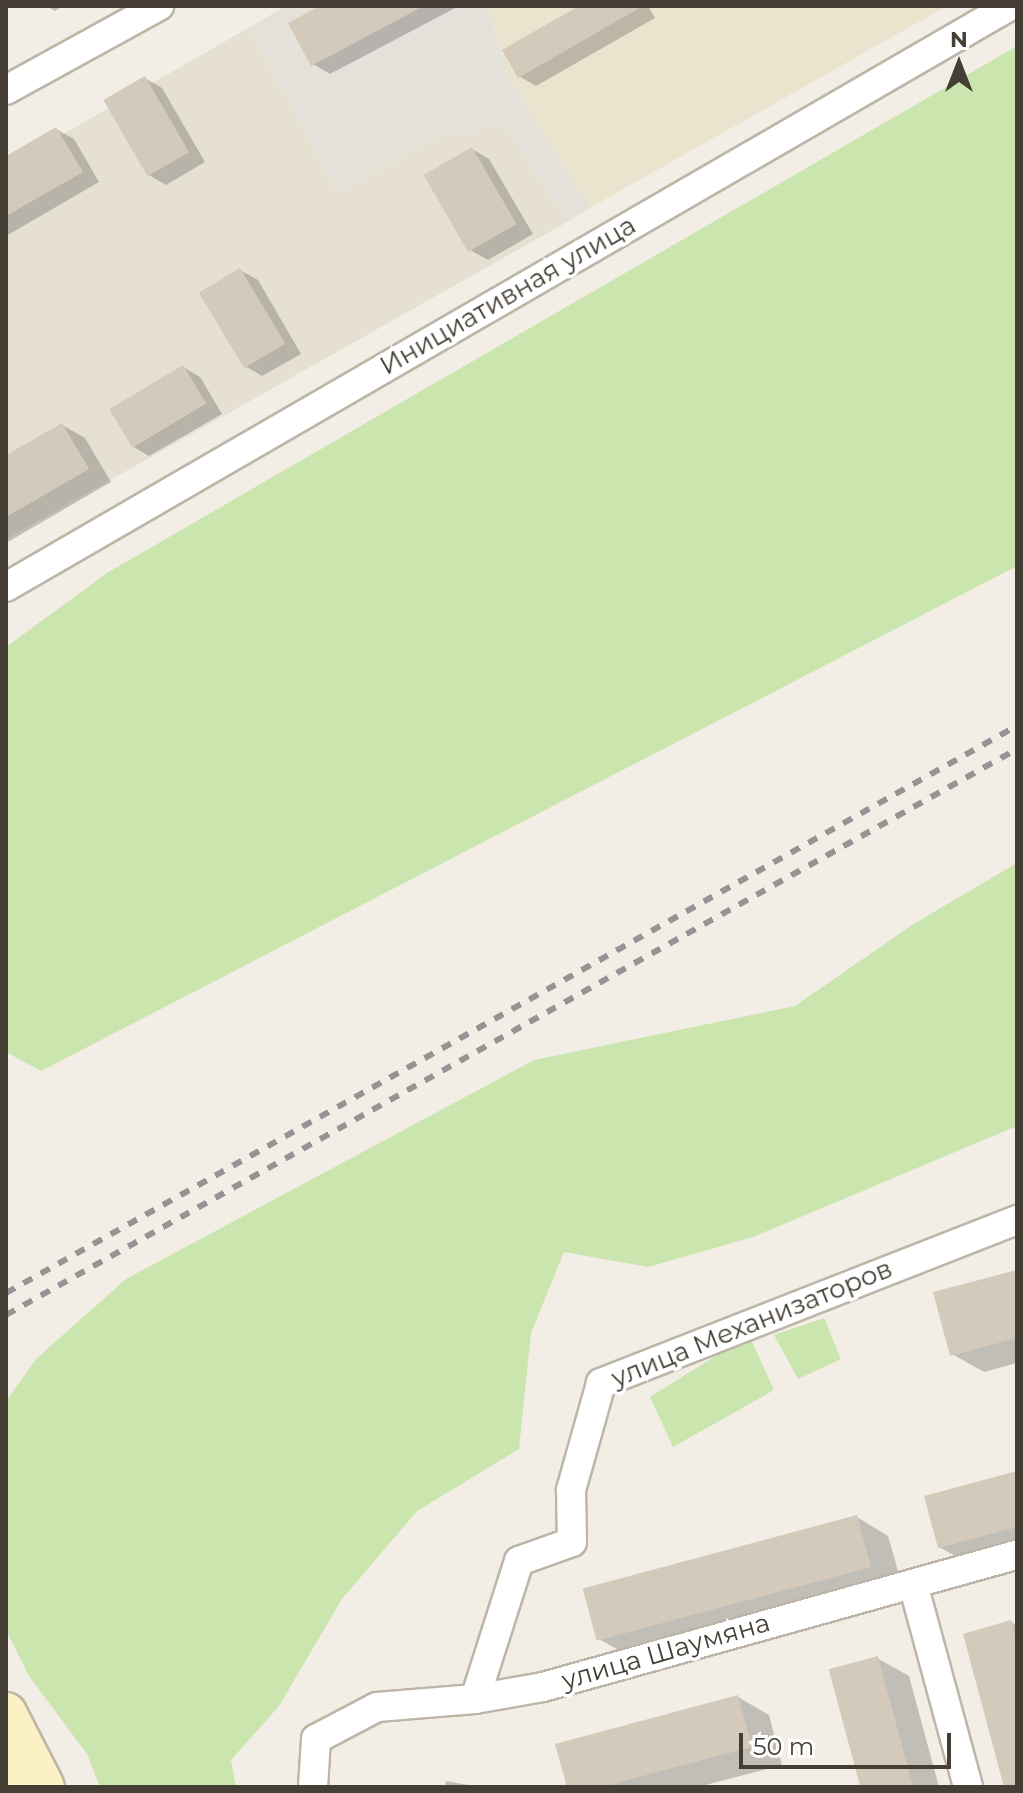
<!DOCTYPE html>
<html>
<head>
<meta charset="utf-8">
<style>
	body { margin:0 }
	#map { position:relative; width:1023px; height:1793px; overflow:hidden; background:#f2eee5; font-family:Montserrat,sans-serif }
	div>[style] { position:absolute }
	.residential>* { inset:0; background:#e6e0d3 }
	.industrial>* { inset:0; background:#e4e0da }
	.education>* { inset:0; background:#eae4cf }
	.green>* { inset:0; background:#cbe5af }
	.shadow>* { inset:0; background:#0003 }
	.building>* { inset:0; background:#d3cabb; transform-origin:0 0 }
	.roads { filter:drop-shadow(2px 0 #bdb6a8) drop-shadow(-2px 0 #bdb6a8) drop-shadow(0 2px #bdb6a8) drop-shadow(0 -2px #bdb6a8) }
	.street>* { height:28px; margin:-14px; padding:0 14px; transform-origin:14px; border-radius:14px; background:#fff }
	.secondary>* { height:40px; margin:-20px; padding:0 20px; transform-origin:20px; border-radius:20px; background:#fcf0c5 }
	.rail>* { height:6px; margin-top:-3px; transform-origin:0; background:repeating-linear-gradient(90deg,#949494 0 10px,transparent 0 20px) }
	span { translate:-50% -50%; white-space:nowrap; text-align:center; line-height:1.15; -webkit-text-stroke:7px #fff; paint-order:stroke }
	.street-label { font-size:26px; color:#443e35 }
	.frame { position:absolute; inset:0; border:8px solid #443e35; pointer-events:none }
	.north { position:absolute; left:919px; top:24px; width:80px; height:80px; -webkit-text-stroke:6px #fff; paint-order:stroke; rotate:0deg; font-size:22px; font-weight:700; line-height:32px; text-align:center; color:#443e35 }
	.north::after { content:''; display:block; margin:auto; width:28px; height:36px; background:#443e35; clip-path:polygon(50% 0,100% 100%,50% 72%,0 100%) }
	.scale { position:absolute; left:739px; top:1733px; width:212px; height:36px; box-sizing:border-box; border:4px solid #443e35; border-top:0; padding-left:10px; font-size:24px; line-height:28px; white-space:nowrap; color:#443e35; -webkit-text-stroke:6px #fff; paint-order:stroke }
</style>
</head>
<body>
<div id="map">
	<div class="residential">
		<div style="clip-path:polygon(250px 27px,337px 191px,446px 133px,468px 135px,503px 119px,567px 222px,6px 539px,6px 167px)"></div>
	</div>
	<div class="industrial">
		<div style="clip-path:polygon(286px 6px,488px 6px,507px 75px,590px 208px,567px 222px,503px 119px,468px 135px,446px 133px,337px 191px,250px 27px)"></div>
	</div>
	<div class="education">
		<div style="clip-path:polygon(488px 6px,947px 6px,590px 208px,507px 75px)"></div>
	</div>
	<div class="green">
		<div style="clip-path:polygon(1017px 46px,1017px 566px,41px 1071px,6px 1052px,6px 647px,107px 573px)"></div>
		<div style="clip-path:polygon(1017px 863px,1017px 1126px,753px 1237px,648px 1267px,564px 1252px,531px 1333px,519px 1449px,417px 1511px,342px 1599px,279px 1706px,231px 1760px,236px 1787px,100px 1787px,87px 1754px,29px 1676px,6px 1630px,6px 1401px,36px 1359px,126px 1279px,534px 1060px,795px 1006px,912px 925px)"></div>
		<div style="clip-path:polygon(824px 1318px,841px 1359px,798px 1379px,774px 1335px)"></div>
		<div style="clip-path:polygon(749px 1335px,774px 1390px,673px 1447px,650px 1397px)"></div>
	</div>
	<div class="shadow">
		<div style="clip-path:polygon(46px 6px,63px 6px,55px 11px)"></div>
		<div style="clip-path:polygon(324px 6px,459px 6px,330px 74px,313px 64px)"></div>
		<div style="clip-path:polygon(583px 6px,648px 6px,655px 18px,536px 86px,519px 76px)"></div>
		<div style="clip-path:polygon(145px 78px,162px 88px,205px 162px,166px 185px,149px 175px)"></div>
		<div style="clip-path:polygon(56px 129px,74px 139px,99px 182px,6px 236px,6px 159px)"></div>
		<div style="clip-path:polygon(472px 149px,489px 159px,533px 234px,488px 260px,470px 250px)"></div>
		<div style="clip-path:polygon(240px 270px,258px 280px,301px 354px,262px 376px,245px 366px)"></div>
		<div style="clip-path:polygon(183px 367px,200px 377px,222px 414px,149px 456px,132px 446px)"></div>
		<div style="clip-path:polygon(62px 425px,85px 438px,111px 482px,6px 543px,6px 458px)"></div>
		<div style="clip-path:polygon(1017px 1272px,1017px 1363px,984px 1372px,952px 1354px)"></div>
		<div style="clip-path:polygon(1017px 1474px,1017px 1553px,971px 1565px,939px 1547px)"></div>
		<div style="clip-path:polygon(857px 1517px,888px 1536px,902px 1585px,631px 1657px,599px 1639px)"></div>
		<div style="clip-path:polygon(1011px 1622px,1017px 1626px,1017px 1787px,1006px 1787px)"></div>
		<div style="clip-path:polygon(877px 1658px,909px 1676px,939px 1787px,863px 1787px)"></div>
		<div style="clip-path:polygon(738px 1697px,769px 1715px,782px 1765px,698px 1787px,569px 1787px)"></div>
		<div style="clip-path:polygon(446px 1781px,479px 1787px,445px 1787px)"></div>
	</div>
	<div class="building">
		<div style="clip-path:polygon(320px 6px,424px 6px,311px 66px,288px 23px)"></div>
		<div style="clip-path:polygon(579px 6px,643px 6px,518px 78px,502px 50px)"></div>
		<div style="left:145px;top:76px;width:88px;height:48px;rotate:60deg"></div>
		<div style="clip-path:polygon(56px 127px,83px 172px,6px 216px,6px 156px)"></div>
		<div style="left:472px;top:147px;width:89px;height:56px;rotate:60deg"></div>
		<div style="left:240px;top:268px;width:88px;height:48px;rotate:59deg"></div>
		<div style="left:183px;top:365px;width:45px;height:86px;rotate:59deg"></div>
		<div style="clip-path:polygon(62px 423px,89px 469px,6px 517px,6px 455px)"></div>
		<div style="clip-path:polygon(1017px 1270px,1017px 1338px,950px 1356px,933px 1292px)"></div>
		<div style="clip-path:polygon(1017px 1471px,1017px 1527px,938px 1548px,924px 1496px)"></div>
		<div style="left:857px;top:1515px;width:54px;height:284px;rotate:75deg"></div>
		<div style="clip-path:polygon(1011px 1620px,1017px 1641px,1017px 1787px,1004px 1787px,963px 1634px)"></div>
		<div style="left:878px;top:1656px;width:136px;height:51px;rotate:75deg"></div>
		<div style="clip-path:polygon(738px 1695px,752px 1747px,601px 1787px,567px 1787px,555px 1744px)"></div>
	</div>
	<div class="roads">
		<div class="street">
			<div style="left:6px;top:90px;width:175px;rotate:-28.8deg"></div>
			<div style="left:6px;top:587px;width:1160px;rotate:-30.06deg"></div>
			<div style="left:913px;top:1584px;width:210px;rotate:74.8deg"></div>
			<div style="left:475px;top:1699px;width:145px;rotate:-72.3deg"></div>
			<div style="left:519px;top:1561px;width:56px;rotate:-19.7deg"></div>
			<div style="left:572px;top:1542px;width:52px;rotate:-91.1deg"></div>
			<div style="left:571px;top:1490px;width:111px;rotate:-74.3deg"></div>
			<div style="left:601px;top:1383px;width:447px;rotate:-21.4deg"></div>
			<div style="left:313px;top:1787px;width:48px;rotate:-86.4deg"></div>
			<div style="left:316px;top:1739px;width:69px;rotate:-27.7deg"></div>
			<div style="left:377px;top:1707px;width:98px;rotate:-4.7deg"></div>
			<div style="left:475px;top:1699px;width:69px;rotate:-10deg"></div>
			<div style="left:543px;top:1687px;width:492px;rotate:-15.6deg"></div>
		</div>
		<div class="secondary">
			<div style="left:6px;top:1713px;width:83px;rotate:62.8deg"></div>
			<div style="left:6px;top:1775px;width:13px;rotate:63deg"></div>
		</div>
	</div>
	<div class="rail">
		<div style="left:6px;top:1293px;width:1159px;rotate:-29.29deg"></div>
		<div style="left:6px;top:1315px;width:1159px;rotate:-29.24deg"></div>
	</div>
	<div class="street-label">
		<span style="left:508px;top:296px;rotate:-30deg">Инициативная улица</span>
		<span style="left:752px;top:1324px;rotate:-22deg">улица Механизаторов</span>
		<span style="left:666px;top:1652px;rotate:-16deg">улица Шаумяна</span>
	</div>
	<div class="frame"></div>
	<div class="north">N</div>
	<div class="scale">50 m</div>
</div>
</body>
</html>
